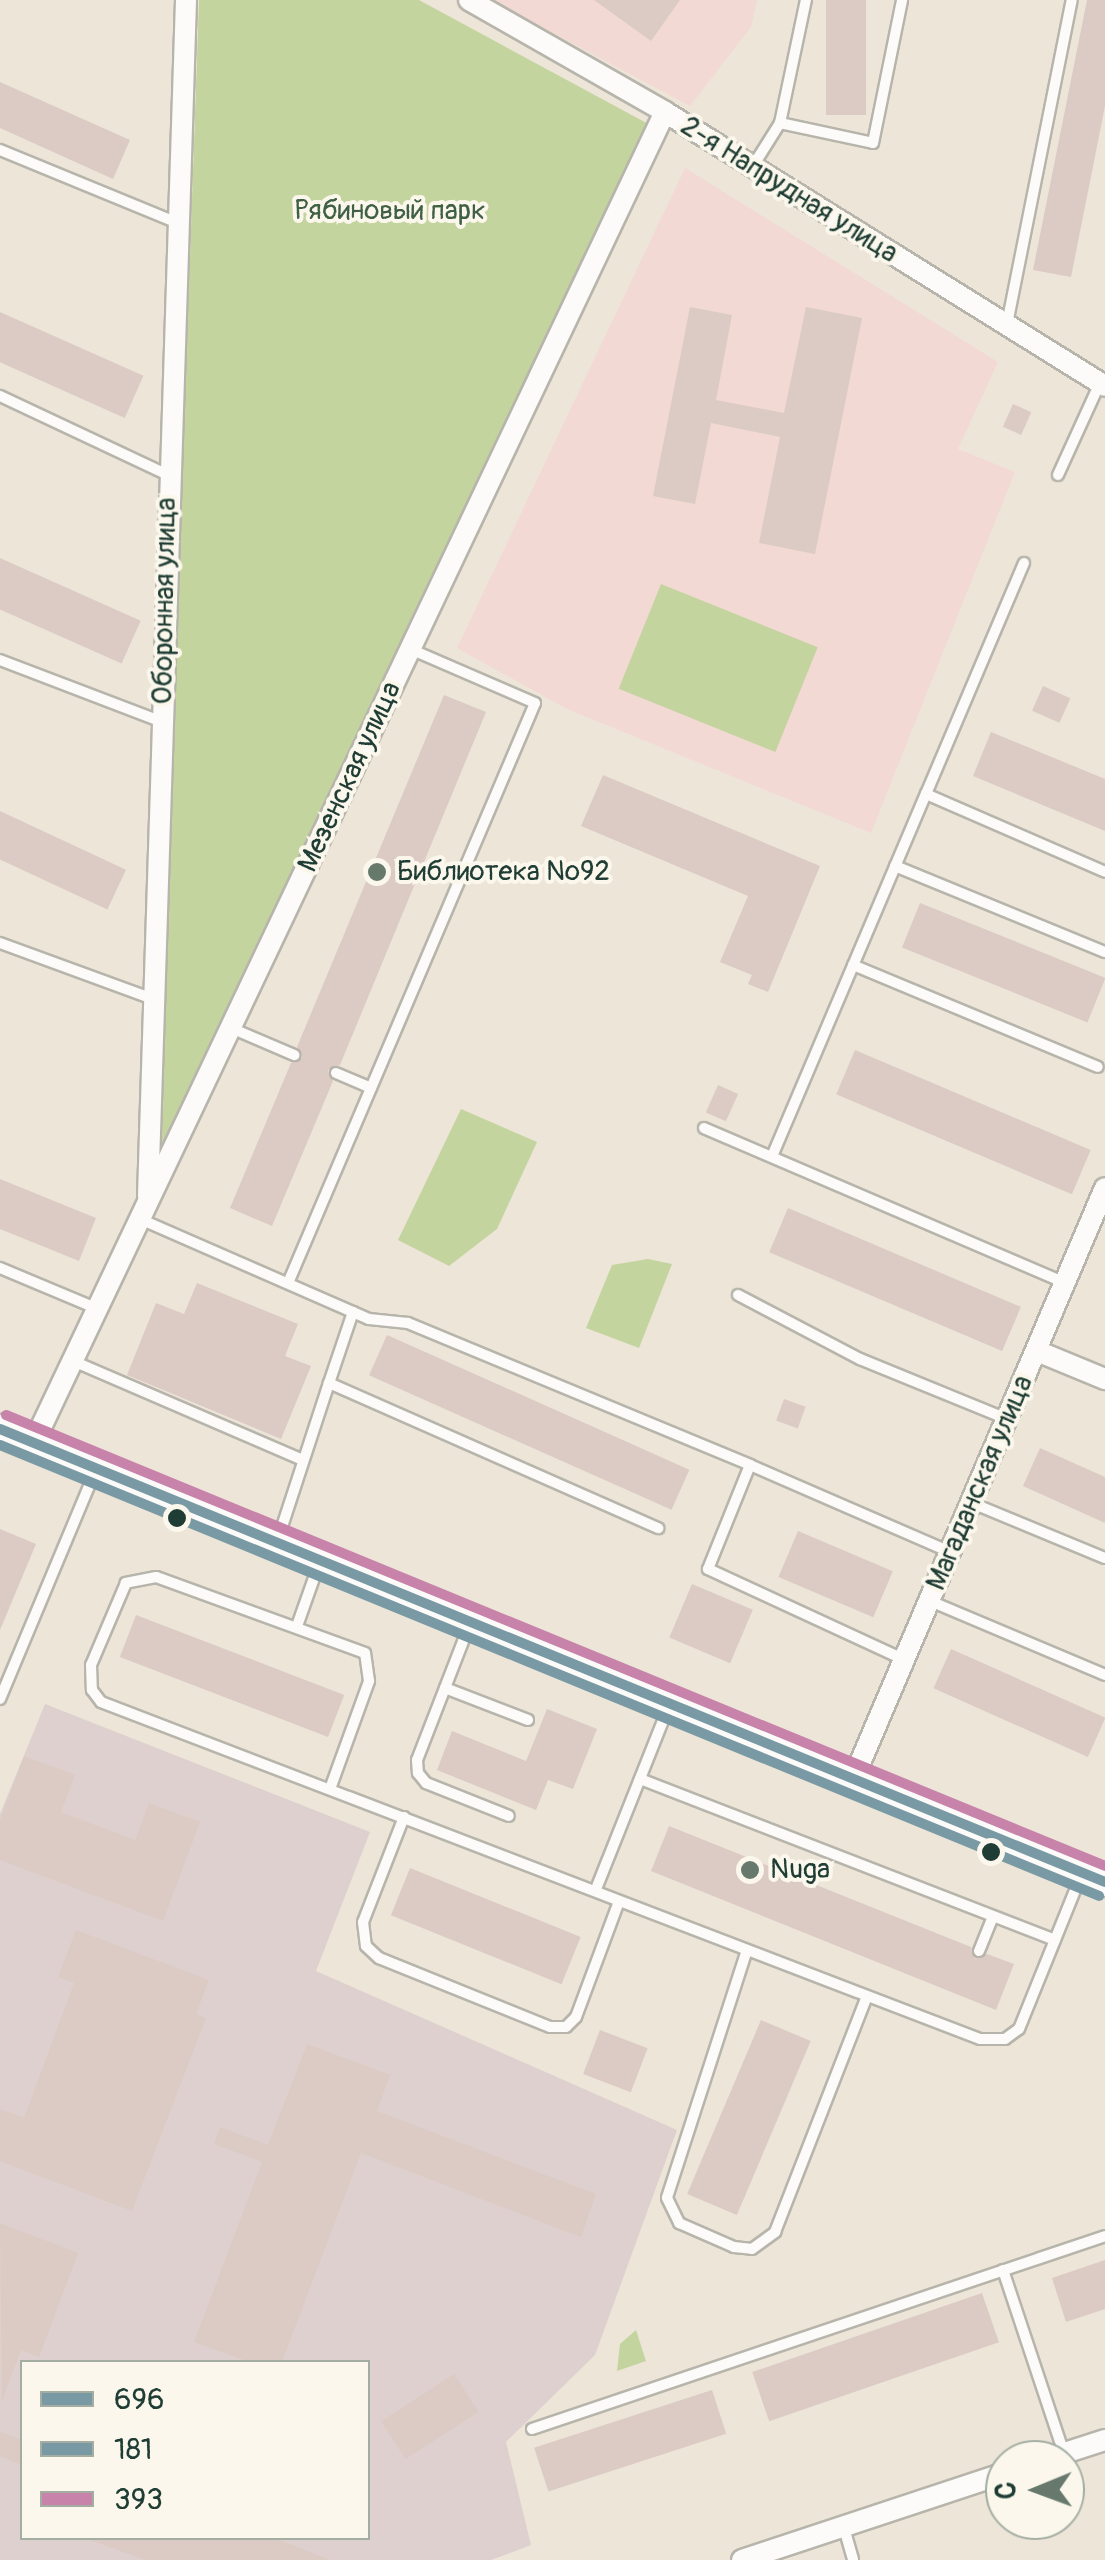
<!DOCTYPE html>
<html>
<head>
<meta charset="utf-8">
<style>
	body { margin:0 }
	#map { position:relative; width:1105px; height:2560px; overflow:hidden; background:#ede5d8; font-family:Pangolin,sans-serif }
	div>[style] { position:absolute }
	.built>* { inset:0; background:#f2d9d3 }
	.industrial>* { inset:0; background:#ded0ce }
	.green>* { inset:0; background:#c4d49f; transform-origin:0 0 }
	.building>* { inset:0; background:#dbcbc4; transform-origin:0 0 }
	.roads { filter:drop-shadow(2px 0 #b7b5ab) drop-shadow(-2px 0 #b7b5ab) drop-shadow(0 2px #b7b5ab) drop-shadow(0 -2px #b7b5ab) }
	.service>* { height:10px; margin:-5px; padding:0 5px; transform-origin:5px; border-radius:5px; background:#fcfbf9 }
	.minor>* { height:20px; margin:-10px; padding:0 10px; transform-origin:10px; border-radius:10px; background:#fcfbf9 }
	.secondary>* { height:28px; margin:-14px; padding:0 14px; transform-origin:14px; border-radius:14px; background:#fcfbf9 }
	.bus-1>* { height:10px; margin:-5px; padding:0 5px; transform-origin:5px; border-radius:5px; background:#799aa4 }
	.bus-2>* { height:10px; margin:-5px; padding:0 5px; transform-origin:5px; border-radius:5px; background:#799aa4 }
	.bus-3>* { height:10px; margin:-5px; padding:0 5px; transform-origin:5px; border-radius:5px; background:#c783aa }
	.dots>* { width:28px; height:28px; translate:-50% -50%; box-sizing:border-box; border:5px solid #fbf7ec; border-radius:50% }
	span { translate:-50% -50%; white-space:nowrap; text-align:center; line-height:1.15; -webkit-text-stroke:8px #fbf7ec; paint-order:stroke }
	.street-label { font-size:28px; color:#1f3d34 }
	.park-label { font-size:28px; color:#406043 }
	.poi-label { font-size:28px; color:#1f3d34 }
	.left { translate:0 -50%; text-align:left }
	.legend { position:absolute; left:20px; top:2360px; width:350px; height:180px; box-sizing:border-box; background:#fbf7ec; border:2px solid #a3ada2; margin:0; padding:12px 18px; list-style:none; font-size:30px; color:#1f3d34 }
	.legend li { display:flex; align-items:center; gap:20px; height:50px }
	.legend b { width:50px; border:2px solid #a3ada2 }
	.north { position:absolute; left:985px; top:2440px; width:100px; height:100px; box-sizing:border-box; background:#fbf7ec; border:2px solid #a3ada2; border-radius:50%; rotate:269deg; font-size:28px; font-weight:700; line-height:40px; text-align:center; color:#1f3d34 }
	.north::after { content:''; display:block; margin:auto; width:35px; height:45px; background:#67786d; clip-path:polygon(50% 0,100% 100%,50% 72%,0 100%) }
</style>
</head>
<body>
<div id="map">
	<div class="built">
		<div style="clip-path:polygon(491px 0,757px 0,751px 27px,690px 106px)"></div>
		<div style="clip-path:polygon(685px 168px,998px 362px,958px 449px,1015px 472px,871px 833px,567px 709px,457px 648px)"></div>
	</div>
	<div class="industrial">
		<div style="clip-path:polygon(evenodd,45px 1704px,370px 1832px,316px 1971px,677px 2130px,595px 2355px,506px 2442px,531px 2545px,491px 2560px,0 2560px,0 1814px,45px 1704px,22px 2362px,368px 2362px,368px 2538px,22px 2538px,22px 2362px)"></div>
	</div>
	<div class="green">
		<div style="clip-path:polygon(199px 0,419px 0,652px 126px,158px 1167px)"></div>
		<div style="left:661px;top:584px;width:169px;height:113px;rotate:22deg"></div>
		<div style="clip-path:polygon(461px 1109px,537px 1142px,497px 1229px,449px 1266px,398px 1240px)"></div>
		<div style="clip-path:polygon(648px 1259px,672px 1264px,639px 1348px,586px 1328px,612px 1265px)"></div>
		<div style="clip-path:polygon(636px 2330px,646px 2361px,617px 2371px,620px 2344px)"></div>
	</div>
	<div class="building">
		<div style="clip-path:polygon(594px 0,680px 0,651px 41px)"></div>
		<div style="left:826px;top:0;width:40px;height:115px"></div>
		<div style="clip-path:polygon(1087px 0,1105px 0,1105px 106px,1071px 277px,1033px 270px)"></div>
		<div style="clip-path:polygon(0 82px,130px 140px,113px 179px,0 128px)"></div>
		<div style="clip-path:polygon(690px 307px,732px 315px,716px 400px,784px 413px,806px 307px,862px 318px,815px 554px,759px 543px,780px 437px,711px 423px,695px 504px,653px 496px)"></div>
		<div style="left:0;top:312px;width:157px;height:46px;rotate:24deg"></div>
		<div style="left:1013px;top:404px;width:20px;height:25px;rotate:24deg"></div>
		<div style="left:0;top:558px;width:154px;height:47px;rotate:24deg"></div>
		<div style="left:1043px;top:686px;width:30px;height:27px;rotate:24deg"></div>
		<div style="clip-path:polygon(444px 695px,486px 712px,340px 1065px,328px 1070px,333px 1081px,272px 1226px,230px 1208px,291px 1063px,302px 1058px,297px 1047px)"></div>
		<div style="clip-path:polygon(991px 732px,1105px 779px,1105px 831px,973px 776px)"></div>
		<div style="clip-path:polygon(603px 775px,820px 866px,768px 992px,748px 984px,752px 975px,720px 962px,748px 896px,581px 826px)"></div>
		<div style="left:0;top:811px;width:139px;height:44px;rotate:25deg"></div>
		<div style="left:920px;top:903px;width:200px;height:48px;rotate:22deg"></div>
		<div style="left:855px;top:1050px;width:256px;height:48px;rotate:23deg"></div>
		<div style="left:718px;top:1085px;width:22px;height:30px;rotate:24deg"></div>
		<div style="clip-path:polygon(0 1179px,96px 1218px,79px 1261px,0 1229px)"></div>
		<div style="left:788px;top:1208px;width:253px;height:48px;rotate:23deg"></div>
		<div style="clip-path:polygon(197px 1283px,298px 1324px,285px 1356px,311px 1366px,281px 1439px,127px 1375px,156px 1303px,184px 1314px)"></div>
		<div style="left:387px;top:1335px;width:331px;height:44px;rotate:24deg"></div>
		<div style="left:784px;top:1399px;width:23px;height:23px;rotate:20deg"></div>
		<div style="clip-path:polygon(1040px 1448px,1105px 1477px,1105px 1523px,1023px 1486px)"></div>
		<div style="clip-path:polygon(0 1529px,36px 1544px,0 1630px)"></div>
		<div style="left:798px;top:1531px;width:103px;height:50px;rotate:23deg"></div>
		<div style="left:692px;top:1584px;width:66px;height:58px;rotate:23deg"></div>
		<div style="left:136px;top:1615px;width:223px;height:45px;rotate:21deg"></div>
		<div style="left:951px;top:1649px;width:169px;height:43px;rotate:24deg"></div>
		<div style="clip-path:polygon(547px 1709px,597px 1729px,573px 1789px,548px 1780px,536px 1810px,437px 1770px,452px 1731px,526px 1761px)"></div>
		<div style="clip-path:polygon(24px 1756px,75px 1775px,61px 1812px,135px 1840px,149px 1803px,200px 1822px,163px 1921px,0 1860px,0 1821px)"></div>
		<div style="clip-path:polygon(669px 1826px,971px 1947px,975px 1959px,987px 1954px,1014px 1964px,996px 2010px,651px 1871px)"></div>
		<div style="left:410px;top:1868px;width:184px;height:51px;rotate:22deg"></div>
		<div style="clip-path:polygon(76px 1930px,209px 1980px,196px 2014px,206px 2018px,132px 2211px,0 2161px,0 2109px,24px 2118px,74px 1983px,58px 1977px)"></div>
		<div style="left:761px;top:2020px;width:54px;height:189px;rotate:23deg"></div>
		<div style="left:600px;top:2030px;width:51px;height:47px;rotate:21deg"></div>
		<div style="clip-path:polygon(307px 2044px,390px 2075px,377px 2111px,596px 2194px,581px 2237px,361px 2153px,282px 2362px,249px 2362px,194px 2342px,262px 2162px,214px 2144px,220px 2127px,268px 2145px)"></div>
		<div style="clip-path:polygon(0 2223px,78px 2253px,39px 2357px,21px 2350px,2px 2401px)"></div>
		<div style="clip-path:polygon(1105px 2260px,1105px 2309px,1066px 2322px,1052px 2278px)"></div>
		<div style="left:982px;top:2293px;width:52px;height:243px;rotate:71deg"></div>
		<div style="left:454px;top:2374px;width:45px;height:87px;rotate:57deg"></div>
		<div style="left:712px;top:2390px;width:46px;height:187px;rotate:72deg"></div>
		<div style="clip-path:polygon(0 2432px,22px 2440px,22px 2465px,0 2456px)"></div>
		<div style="clip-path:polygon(275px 2538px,330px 2560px,145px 2560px,90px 2540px)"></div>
	</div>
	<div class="roads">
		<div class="service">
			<div style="left:780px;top:123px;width:95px;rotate:12.1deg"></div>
			<div style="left:873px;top:143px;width:146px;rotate:-78.5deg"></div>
			<div style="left:0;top:150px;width:192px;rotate:22.3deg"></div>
			<div style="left:753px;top:166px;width:51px;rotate:-57.9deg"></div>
			<div style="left:780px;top:123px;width:126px;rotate:-78.1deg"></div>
			<div style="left:1007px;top:324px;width:330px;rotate:-78.7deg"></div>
			<div style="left:0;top:396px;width:186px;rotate:25.2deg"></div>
			<div style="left:1058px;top:475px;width:101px;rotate:-65.5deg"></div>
			<div style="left:1024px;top:563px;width:251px;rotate:113deg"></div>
			<div style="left:926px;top:794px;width:195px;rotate:23.5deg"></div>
			<div style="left:0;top:660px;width:173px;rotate:20.9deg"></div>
			<div style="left:895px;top:866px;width:227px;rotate:22.3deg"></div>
			<div style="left:0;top:943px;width:163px;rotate:20.1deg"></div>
			<div style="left:853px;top:965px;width:265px;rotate:22.6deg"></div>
			<div style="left:231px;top:1028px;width:69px;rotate:23.2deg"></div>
			<div style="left:336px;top:1073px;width:38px;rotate:23deg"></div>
			<div style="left:704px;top:1128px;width:393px;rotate:23.2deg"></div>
			<div style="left:773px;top:1154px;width:391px;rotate:-67deg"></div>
			<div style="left:140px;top:1219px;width:250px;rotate:23.6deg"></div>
			<div style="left:369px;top:1319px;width:39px;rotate:6deg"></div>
			<div style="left:408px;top:1323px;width:370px;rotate:22.5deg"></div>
			<div style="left:0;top:1268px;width:106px;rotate:22.7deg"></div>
			<div style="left:288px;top:1283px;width:630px;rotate:-66.93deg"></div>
			<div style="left:535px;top:703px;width:136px;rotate:-156.6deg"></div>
			<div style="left:738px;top:1295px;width:138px;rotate:27.7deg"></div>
			<div style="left:860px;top:1359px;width:159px;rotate:22.2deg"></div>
			<div style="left:353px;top:1312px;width:75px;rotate:108.7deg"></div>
			<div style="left:329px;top:1383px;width:360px;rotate:23.8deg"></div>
			<div style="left:73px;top:1361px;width:250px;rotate:23.3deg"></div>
			<div style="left:972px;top:1503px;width:144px;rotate:22.5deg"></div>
			<div style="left:278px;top:1539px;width:164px;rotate:-71.9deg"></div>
			<div style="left:930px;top:1601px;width:190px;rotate:22.9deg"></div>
			<div style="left:297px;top:1626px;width:69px;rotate:-70.5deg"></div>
			<div style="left:469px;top:1626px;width:144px;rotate:111.2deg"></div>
			<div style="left:417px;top:1760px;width:13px;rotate:86deg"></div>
			<div style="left:418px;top:1773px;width:13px;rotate:51deg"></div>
			<div style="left:426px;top:1783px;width:89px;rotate:21.7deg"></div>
			<div style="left:905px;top:1660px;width:217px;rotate:-155.2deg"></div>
			<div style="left:708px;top:1569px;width:112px;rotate:-68deg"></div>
			<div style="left:750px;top:1465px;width:218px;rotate:23.5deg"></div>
			<div style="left:445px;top:1688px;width:89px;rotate:21.1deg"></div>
			<div style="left:0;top:1699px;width:249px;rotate:-67.3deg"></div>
			<div style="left:640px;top:1779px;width:445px;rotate:21.2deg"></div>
			<div style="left:330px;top:1789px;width:115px;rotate:-70.1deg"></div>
			<div style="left:369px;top:1681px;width:28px;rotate:-98deg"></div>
			<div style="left:365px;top:1653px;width:222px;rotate:-160deg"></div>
			<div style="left:156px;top:1577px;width:31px;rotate:169deg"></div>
			<div style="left:126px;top:1583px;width:89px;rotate:113.1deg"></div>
			<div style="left:91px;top:1665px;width:25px;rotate:88deg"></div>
			<div style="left:92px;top:1690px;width:15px;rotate:53deg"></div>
			<div style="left:101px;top:1702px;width:941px;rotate:20.98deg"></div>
			<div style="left:980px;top:2039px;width:25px"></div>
			<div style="left:1005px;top:2039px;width:17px;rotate:-36deg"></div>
			<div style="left:1019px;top:2029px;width:168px;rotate:-68deg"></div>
			<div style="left:404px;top:1817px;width:113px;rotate:111.3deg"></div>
			<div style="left:363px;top:1922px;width:24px;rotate:83deg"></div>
			<div style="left:366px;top:1946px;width:18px;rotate:43deg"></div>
			<div style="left:379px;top:1958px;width:184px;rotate:22deg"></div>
			<div style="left:550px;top:2027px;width:16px"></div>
			<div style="left:566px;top:2027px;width:14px;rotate:-45deg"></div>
			<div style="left:576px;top:2017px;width:121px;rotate:-69.6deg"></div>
			<div style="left:596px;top:1889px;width:195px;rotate:-68.3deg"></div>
			<div style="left:979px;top:1951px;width:35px;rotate:-68deg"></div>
			<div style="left:746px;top:1953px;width:257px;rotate:107.9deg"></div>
			<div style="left:667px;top:2198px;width:28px;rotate:64deg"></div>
			<div style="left:679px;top:2223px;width:60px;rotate:23.6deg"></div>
			<div style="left:734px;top:2247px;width:18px;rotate:6deg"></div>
			<div style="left:752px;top:2249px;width:29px;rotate:-36deg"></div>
			<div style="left:775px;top:2232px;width:250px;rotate:-68.7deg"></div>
			<div style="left:1003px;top:2270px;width:193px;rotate:71.6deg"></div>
			<div style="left:532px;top:2429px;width:605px;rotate:-18.61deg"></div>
			<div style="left:844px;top:2528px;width:33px;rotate:74deg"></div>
		</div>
		<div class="minor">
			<div style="left:469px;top:0;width:226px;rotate:29.7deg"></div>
			<div style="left:665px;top:112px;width:518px;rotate:31.91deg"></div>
			<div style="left:148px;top:1196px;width:1197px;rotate:-88.18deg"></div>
			<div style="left:1037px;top:1351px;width:74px;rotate:22.4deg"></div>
			<div style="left:34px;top:1442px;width:1472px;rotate:-64.62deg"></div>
			<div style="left:854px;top:1777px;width:640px;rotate:-66.92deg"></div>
			<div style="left:1043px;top:2460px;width:65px;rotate:-17.9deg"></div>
			<div style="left:742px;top:2560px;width:277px;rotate:-18.3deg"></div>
		</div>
		<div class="secondary">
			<div style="left:0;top:1429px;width:1194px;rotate:22.29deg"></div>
		</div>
	</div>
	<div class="bus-1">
		<div style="left:0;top:1429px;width:1194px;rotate:22.29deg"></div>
	</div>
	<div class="bus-2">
		<div style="left:0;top:1445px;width:1188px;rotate:22.31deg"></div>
	</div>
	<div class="bus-3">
		<div style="left:6px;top:1415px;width:1188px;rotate:22.31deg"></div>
	</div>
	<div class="dots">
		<div style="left:377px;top:872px;background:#67786d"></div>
		<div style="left:177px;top:1518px;background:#1f3d34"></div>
		<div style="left:991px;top:1852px;background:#1f3d34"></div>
		<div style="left:750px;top:1870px;background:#67786d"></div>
	</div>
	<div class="street-label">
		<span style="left:789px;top:190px;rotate:32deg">2-я Напрудная улица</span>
		<span style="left:165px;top:601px;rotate:-89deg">Оборонная улица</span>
		<span style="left:350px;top:777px;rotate:-65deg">Мезенская улица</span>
		<span style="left:980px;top:1483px;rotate:-67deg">Магаданская улица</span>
	</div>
	<div class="park-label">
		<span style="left:390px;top:211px">Рябиновый парк</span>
	</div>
	<div class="poi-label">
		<span class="left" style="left:397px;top:872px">Библиотека №92</span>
		<span class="left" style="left:770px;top:1870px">Nuga</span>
	</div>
	<ul class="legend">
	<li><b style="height:12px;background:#799aa4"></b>696</li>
	<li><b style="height:12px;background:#799aa4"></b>181</li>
	<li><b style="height:12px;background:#c783aa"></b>393</li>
	</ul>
	<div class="north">С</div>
</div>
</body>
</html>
